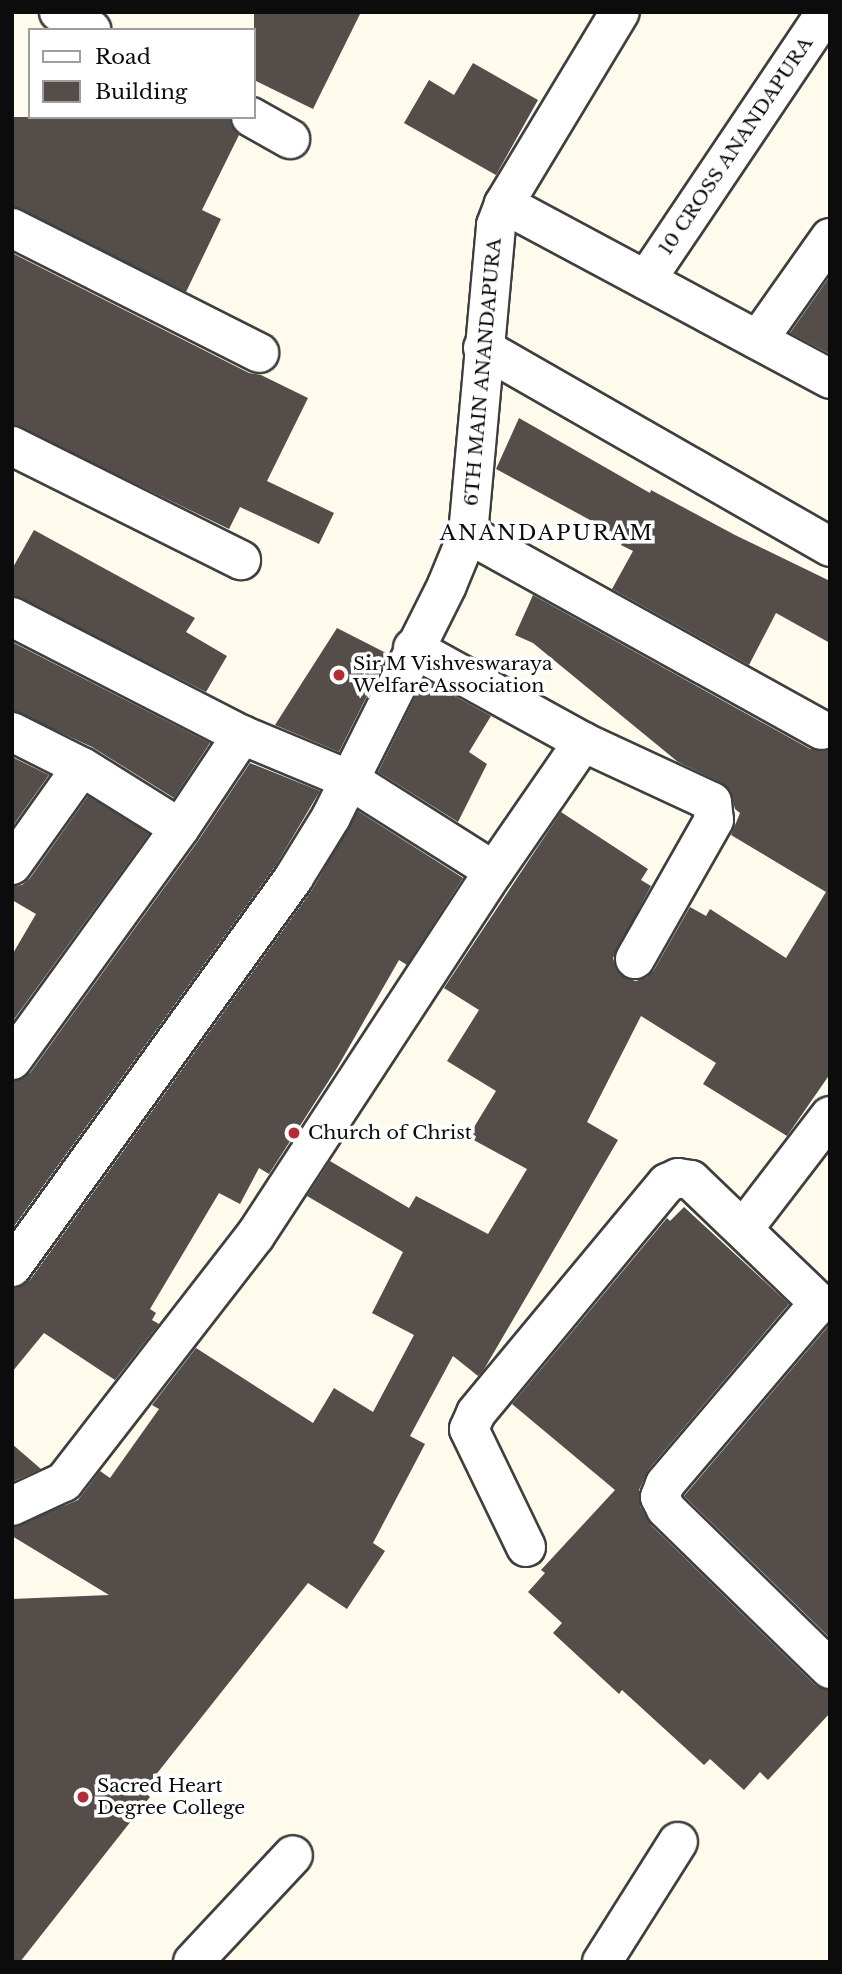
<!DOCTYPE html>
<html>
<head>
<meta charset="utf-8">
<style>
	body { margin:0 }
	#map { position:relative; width:842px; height:1974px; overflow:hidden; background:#fefaec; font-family:"Libre Baskerville",serif }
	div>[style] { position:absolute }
	.building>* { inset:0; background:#544d49 }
	.roads { filter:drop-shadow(2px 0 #3f3f3f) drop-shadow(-2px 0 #3f3f3f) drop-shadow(0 2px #3f3f3f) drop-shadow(0 -2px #3f3f3f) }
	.street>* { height:38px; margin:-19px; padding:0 19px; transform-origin:19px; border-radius:19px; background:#fff }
	.dots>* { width:19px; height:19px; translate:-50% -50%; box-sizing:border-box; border:4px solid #fff; border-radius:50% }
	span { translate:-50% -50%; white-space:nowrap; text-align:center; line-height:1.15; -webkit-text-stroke:7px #fff; paint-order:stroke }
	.street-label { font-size:19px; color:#0c0c0c }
	.poi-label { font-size:19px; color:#0c0c0c }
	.left { translate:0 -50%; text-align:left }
	.neighbourhood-label { font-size:21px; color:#0c0c0c; letter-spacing:2px }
	.frame { position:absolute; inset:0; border:14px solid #0c0c0c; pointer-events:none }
	.legend { position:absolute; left:28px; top:28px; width:228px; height:91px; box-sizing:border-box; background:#fff; border:2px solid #9e9e9e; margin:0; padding:9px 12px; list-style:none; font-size:21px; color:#0c0c0c }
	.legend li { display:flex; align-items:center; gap:14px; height:35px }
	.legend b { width:35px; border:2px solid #9e9e9e }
</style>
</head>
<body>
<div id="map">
	<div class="building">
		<div style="clip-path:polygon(254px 12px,361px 12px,313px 109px,254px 80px)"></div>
		<div style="clip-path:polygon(473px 63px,538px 100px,496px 175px,404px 123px,429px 80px,454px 95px)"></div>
		<div style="clip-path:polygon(12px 117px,229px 117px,232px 127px,239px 135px,202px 210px,221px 219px,186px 292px,12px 206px)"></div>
		<div style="clip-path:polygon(12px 253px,249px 373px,261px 375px,308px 398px,267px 481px,334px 513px,319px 544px,240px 507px,229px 529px,12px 424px)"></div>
		<div style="clip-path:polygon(830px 276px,830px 354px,790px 333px)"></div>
		<div style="clip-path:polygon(519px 418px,650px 493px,651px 490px,735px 535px,830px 581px,830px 643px,776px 613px,749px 665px,612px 589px,633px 551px,621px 545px,625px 539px,496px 469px)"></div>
		<div style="clip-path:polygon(34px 530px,195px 618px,186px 632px,227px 656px,206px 692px,12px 595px,12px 569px)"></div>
		<div style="clip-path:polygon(533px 595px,810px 749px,830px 750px,830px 1074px,787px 1136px,703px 1084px,716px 1063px,641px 1016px,587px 1122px,618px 1140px,483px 1371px,478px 1376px,453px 1356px,410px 1436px,425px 1444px,373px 1543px,385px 1551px,347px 1609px,308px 1583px,143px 1791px,150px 1797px,20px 1962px,12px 1962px,12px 1599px,109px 1595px,12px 1536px,12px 1527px,78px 1500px,100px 1471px,110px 1478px,159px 1409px,152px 1405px,196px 1348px,313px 1423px,334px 1388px,373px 1412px,414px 1335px,372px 1313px,403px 1252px,307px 1196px,330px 1161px,409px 1208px,416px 1196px,488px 1234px,527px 1169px,468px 1137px,496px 1091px,447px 1061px,479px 1010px,444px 988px,561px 812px,648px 869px,641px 880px,651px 886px,613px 958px,617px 971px,625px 978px,636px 981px,647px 977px,654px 970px,690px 907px,706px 916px,710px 909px,786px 958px,826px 892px,731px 835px,740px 813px,735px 809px,730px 790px,722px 783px,678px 762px,533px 643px,515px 635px)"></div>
		<div style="clip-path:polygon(337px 628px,388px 654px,339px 752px,275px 725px)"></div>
		<div style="clip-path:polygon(12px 642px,210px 743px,174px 798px,92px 747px,12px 710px)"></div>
		<div style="clip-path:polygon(424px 679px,491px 716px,469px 752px,487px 764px,458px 822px,378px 772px)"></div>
		<div style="clip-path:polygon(12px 757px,49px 775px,12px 827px)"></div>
		<div style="clip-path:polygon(250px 763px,320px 791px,276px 865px,12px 1229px,12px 1081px,30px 1073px,198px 841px)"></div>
		<div style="clip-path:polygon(88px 796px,149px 834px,12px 1022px,12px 955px,36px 914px,12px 900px,12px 886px,22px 885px,30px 878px)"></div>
		<div style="clip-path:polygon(358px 811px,463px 878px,407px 965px,399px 960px,337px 1068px,269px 1174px,259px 1168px,240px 1204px,219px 1193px,150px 1309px,156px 1313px,152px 1320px,159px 1324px,115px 1380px,44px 1333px,12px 1372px,12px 1288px,30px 1280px,312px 890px)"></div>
		<div style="clip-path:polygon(684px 1207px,789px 1304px,648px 1470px,639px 1490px,640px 1506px,651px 1525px,815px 1685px,830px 1690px,830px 1713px,768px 1780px,760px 1772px,744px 1790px,710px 1759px,704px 1765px,622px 1690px,619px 1694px,553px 1633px,562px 1623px,528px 1592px,545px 1573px,541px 1570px,615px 1490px,512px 1404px,667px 1218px,670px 1221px)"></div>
		<div style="clip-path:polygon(830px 1324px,830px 1638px,684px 1496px)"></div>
		<div style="clip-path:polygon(12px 1444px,41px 1469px,12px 1482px)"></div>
	</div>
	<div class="roads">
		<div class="street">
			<div style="left:59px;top:12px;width:37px;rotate:29deg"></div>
			<div style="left:251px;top:117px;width:45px;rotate:29.4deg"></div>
			<div style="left:504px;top:204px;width:370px;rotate:28.2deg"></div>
			<div style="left:12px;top:228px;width:277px;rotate:26.8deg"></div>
			<div style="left:646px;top:280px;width:323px;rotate:-56.1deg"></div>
			<div style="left:758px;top:340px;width:125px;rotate:-54.8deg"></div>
			<div style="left:483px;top:348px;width:400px;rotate:29.8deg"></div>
			<div style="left:12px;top:446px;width:256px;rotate:26.5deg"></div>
			<div style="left:468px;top:534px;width:404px;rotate:29deg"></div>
			<div style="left:12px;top:617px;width:259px;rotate:27.2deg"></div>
			<div style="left:242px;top:735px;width:117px;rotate:22.6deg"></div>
			<div style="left:350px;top:780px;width:170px;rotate:32.3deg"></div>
			<div style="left:413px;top:648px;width:194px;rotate:28.9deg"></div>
			<div style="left:583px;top:742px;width:142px;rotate:24.9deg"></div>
			<div style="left:712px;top:802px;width:18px;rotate:84deg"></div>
			<div style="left:714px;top:820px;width:160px;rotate:119.6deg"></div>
			<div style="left:12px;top:732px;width:78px;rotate:26.6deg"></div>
			<div style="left:82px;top:767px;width:115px;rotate:31.9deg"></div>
			<div style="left:12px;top:865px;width:120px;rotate:-54.5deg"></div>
			<div style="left:12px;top:1060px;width:286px;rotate:-54.1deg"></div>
			<div style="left:180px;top:828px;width:112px;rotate:-56.3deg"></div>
			<div style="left:744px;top:1228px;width:141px;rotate:-52.5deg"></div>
			<div style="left:12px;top:1267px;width:481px;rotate:-54.1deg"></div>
			<div style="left:294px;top:877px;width:70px;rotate:-58.3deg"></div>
			<div style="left:331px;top:817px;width:259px;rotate:-63.4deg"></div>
			<div style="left:447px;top:585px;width:55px;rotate:-67.6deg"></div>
			<div style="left:468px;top:534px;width:310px;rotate:-84.8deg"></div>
			<div style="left:496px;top:225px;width:22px;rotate:-69deg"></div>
			<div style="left:504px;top:204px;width:224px;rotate:-58.9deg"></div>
			<div style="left:12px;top:1506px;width:57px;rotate:-24.8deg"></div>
			<div style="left:64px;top:1482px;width:311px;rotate:-52.2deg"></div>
			<div style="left:255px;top:1236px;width:436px;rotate:-56.8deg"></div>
			<div style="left:494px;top:871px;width:157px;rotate:-55.4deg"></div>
			<div style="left:526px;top:1547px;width:131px;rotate:-115.8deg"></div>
			<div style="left:469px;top:1429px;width:17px;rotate:-66deg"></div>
			<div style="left:476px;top:1413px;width:299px;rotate:-50.3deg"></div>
			<div style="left:667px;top:1183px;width:12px;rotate:-24deg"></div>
			<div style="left:678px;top:1178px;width:13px;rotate:9deg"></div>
			<div style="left:691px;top:1180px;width:175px;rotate:43.8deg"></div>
			<div style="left:817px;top:1301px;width:10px;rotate:114deg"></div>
			<div style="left:813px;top:1310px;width:228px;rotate:130.4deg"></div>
			<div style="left:665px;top:1484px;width:14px;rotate:111deg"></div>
			<div style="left:660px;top:1497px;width:13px;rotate:63deg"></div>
			<div style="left:666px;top:1509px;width:229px;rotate:44.3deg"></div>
			<div style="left:193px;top:1962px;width:146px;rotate:-46.9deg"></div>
			<div style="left:602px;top:1962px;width:142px;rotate:-57.7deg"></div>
		</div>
	</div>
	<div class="dots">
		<div style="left:339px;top:675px;background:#b32d34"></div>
		<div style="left:294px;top:1133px;background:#b32d34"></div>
		<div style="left:83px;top:1797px;background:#b32d34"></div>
	</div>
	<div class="street-label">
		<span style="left:736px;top:146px;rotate:-56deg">10 CROSS ANANDAPURA</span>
		<span style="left:483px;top:372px;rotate:-85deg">6TH MAIN ANANDAPURA</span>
	</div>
	<div class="poi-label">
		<span class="left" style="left:353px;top:675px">Sir M Vishveswaraya<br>Welfare Association</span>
		<span class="left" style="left:308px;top:1133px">Church of Christ</span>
		<span class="left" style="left:97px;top:1797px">Sacred Heart<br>Degree College</span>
	</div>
	<div class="neighbourhood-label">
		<span style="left:547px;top:533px">ANANDAPURAM</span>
	</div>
	<div class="frame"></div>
	<ul class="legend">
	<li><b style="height:9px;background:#fff"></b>Road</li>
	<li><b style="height:19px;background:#544d49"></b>Building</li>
	</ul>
</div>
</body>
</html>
